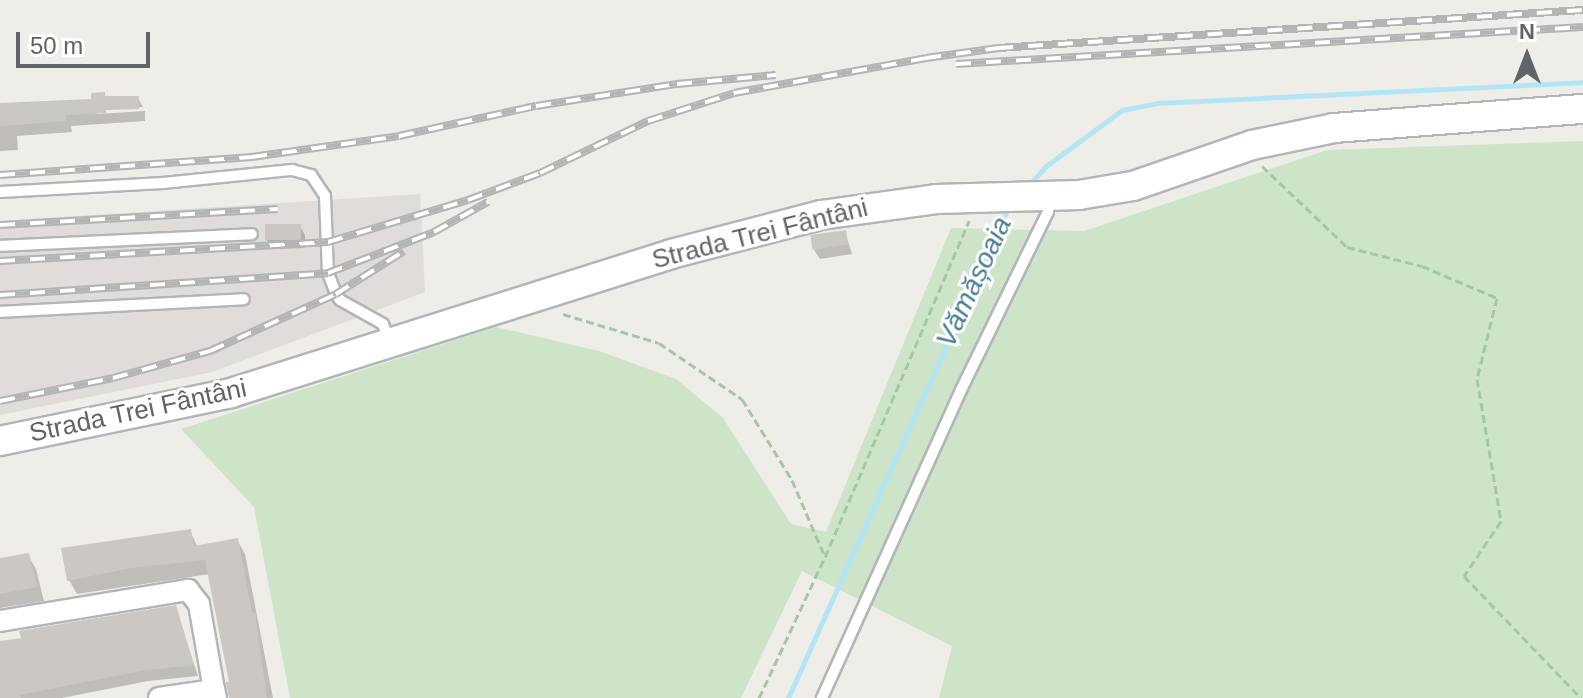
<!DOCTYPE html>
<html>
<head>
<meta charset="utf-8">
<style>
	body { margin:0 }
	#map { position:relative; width:1583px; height:698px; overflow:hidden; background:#efede8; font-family:Arial,sans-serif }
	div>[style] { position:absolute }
	.industrial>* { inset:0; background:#dfdcda }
	.green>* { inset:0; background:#cde4c8 }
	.shadow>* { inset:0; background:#0003 }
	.stream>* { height:5px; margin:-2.5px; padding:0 2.5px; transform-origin:2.5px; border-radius:2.5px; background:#b2e5f6 }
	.building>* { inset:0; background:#cbc8c4; transform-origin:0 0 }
	.path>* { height:3px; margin-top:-1.5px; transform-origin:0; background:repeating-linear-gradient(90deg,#a4c7a7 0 8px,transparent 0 12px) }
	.roads { filter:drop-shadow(2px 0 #b3b6b8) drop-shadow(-2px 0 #b3b6b8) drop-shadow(0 2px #b3b6b8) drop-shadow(0 -2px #b3b6b8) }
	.lane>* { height:10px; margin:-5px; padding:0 5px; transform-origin:5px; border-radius:5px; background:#fff }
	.street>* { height:20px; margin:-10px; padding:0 10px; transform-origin:10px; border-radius:10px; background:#fff }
	.secondary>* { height:28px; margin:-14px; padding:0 14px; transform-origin:14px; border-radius:14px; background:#fff }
	.rail>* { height:8px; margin-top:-4px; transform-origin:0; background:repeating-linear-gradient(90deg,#fff 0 15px,#b3b4b4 0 30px); box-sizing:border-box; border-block:2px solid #b3b4b4 }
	span { translate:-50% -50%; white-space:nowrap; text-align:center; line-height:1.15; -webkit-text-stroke:6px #fff; paint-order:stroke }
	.street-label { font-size:26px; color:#5f6466 }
	.water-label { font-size:28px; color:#487d96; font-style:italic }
	.north { position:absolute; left:1487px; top:16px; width:80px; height:80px; -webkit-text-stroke:6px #fff; paint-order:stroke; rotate:0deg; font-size:22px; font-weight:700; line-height:32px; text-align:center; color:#5f6466 }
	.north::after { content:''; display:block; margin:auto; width:28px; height:36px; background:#5f6466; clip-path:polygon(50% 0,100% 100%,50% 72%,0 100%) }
	.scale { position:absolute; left:16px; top:32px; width:134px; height:36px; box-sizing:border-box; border:4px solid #5f6466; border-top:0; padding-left:10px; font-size:24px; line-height:28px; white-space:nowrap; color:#5f6466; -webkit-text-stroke:6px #fff; paint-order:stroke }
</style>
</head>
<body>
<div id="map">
	<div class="industrial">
		<div style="clip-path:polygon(420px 194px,425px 292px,212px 372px,0 415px,0 221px)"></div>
	</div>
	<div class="green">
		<div style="clip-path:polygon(1583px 141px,1583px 698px,939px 698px,952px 646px,802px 571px,741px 698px,290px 698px,254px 507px,181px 429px,496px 327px,599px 351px,676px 379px,723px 418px,791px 524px,826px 532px,951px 228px,1084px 231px,1327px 150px)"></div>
	</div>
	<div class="shadow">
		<div style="clip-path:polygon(93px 95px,138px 98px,143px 107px,97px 110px,97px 114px,145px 111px,145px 121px,71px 126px,72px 132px,17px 136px,18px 150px,0 151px,0 107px,94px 101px)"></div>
		<div style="clip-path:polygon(300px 226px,305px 235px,305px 248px,273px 249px,267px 240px)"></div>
		<div style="clip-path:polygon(845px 232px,852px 254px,820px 259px,814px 250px)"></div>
		<div style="clip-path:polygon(190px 531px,198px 548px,237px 540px,245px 554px,273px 698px,229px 698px,231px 684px,210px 574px,77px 594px,69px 580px)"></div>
		<div style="clip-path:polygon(28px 555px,36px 569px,44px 601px,0 608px,0 560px)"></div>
		<div style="clip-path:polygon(175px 607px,198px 676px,148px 681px,62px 698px,0 698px,0 644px)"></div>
	</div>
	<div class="stream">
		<div style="left:1029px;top:185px;width:25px;rotate:-48deg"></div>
		<div style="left:1046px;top:166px;width:94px;rotate:-36.4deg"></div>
		<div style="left:1122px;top:110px;width:36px;rotate:-11deg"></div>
		<div style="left:1157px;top:103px;width:427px;rotate:-2.8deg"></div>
		<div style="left:788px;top:698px;width:539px;rotate:-65.81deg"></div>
	</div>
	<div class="building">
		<div style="clip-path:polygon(105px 92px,105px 96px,139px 96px,139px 109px,106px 110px,106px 113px,66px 115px,66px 121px,0 126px,0 103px,91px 99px,91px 93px)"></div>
		<div style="left:301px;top:224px;width:16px;height:36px;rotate:90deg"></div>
		<div style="left:846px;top:230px;width:15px;height:36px;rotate:82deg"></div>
		<div style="clip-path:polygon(191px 529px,194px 546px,238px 538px,252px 613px,255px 613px,267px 698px,229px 698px,226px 682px,229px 682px,205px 560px,131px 568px,67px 581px,61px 548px)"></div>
		<div style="clip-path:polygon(29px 553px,37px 587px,0 594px,0 558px)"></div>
		<div style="clip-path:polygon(176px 605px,194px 665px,141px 671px,20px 695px,21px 698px,0 698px,0 641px,21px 638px,19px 631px)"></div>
	</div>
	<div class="path">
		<div style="left:1262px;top:166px;width:117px;rotate:43.6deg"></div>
		<div style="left:1347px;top:247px;width:77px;rotate:14.2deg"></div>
		<div style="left:1422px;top:266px;width:82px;rotate:23.1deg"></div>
		<div style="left:1497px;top:298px;width:83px;rotate:103.9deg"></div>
		<div style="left:1477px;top:379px;width:144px;rotate:80.4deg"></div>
		<div style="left:1501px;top:521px;width:66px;rotate:123.9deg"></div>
		<div style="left:1464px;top:576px;width:169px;rotate:46.2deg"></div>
		<div style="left:563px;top:314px;width:100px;rotate:16.8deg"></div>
		<div style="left:659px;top:343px;width:100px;rotate:34deg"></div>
		<div style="left:742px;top:399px;width:95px;rotate:58.3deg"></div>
		<div style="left:792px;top:480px;width:84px;rotate:66.8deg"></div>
		<div style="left:759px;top:698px;width:156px;rotate:-64.9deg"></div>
		<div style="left:825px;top:557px;width:366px;rotate:-66.8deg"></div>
	</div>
	<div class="roads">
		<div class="lane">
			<div style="left:0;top:192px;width:163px;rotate:-3.2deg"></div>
			<div style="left:163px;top:183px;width:130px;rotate:-5.8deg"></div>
			<div style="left:292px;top:170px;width:20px;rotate:15deg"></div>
			<div style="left:311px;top:175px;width:25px;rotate:56deg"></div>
			<div style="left:325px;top:196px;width:77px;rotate:87.8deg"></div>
			<div style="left:328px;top:273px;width:22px;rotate:69deg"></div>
			<div style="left:336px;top:294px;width:7px;rotate:56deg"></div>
			<div style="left:340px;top:300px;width:49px;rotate:29.2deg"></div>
			<div style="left:383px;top:324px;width:17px;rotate:69deg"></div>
			<div style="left:0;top:246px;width:252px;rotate:-2.7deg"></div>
			<div style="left:0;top:312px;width:244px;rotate:-3deg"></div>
			<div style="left:822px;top:698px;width:338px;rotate:-65.7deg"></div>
			<div style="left:961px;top:390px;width:198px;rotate:-64deg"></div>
			<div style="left:1048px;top:212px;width:14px;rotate:-90deg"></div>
		</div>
		<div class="street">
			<div style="left:0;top:621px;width:191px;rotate:-9.4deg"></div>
			<div style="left:188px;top:590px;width:18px;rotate:52deg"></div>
			<div style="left:199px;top:604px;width:87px;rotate:80.1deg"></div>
			<div style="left:159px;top:698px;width:56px;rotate:-8.3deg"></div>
			<div style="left:214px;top:690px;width:8px;rotate:76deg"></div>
		</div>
		<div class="secondary">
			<div style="left:0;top:441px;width:236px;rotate:-11.7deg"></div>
			<div style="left:231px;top:393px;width:461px;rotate:-17.5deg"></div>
			<div style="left:671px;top:254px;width:155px;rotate:-14.6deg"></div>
			<div style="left:821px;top:215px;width:116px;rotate:-7.9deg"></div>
			<div style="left:936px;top:199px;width:143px;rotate:-1.6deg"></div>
			<div style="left:1079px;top:195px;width:55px;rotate:-9.5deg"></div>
			<div style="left:1133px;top:186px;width:126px;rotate:-19deg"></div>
			<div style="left:1252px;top:145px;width:84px;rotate:-11.7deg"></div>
			<div style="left:1334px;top:128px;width:250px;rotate:-4.4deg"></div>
		</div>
	</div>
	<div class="rail">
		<div style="left:956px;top:64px;width:628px;rotate:-3.38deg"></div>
		<div style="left:0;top:175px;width:253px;rotate:-4.1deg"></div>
		<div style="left:252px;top:157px;width:148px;rotate:-8.1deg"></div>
		<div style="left:399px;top:136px;width:140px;rotate:-12.4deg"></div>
		<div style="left:536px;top:106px;width:143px;rotate:-8.9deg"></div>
		<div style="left:677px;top:84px;width:99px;rotate:-5.2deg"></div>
		<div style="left:0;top:225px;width:278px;rotate:-3.3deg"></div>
		<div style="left:0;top:261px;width:329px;rotate:-3.3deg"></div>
		<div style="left:328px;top:242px;width:146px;rotate:-16.7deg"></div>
		<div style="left:468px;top:200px;width:77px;rotate:-20.6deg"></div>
		<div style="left:540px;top:173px;width:120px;rotate:-25.7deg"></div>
		<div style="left:648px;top:121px;width:90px;rotate:-18deg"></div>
		<div style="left:734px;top:93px;width:195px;rotate:-10.3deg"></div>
		<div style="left:926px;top:58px;width:73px;rotate:-7.9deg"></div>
		<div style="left:998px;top:48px;width:586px;rotate:-3.72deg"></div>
		<div style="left:0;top:295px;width:329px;rotate:-3.8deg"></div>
		<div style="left:328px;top:273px;width:114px;rotate:-21.1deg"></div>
		<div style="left:434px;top:232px;width:62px;rotate:-29.1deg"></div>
		<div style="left:0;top:401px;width:115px;rotate:-11.5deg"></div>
		<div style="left:113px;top:378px;width:101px;rotate:-15.6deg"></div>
		<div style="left:210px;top:351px;width:138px;rotate:-24.3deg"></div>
		<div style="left:336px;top:294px;width:80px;rotate:-32.3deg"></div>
	</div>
	<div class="street-label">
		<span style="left:760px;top:234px;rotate:-14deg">Strada Trei Fântâni</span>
		<span style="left:138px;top:411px;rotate:-12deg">Strada Trei Fântâni</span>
	</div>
	<div class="water-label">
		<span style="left:974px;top:282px;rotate:-65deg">Vămășoaia</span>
	</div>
	<div class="north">N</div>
	<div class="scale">50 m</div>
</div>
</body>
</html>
